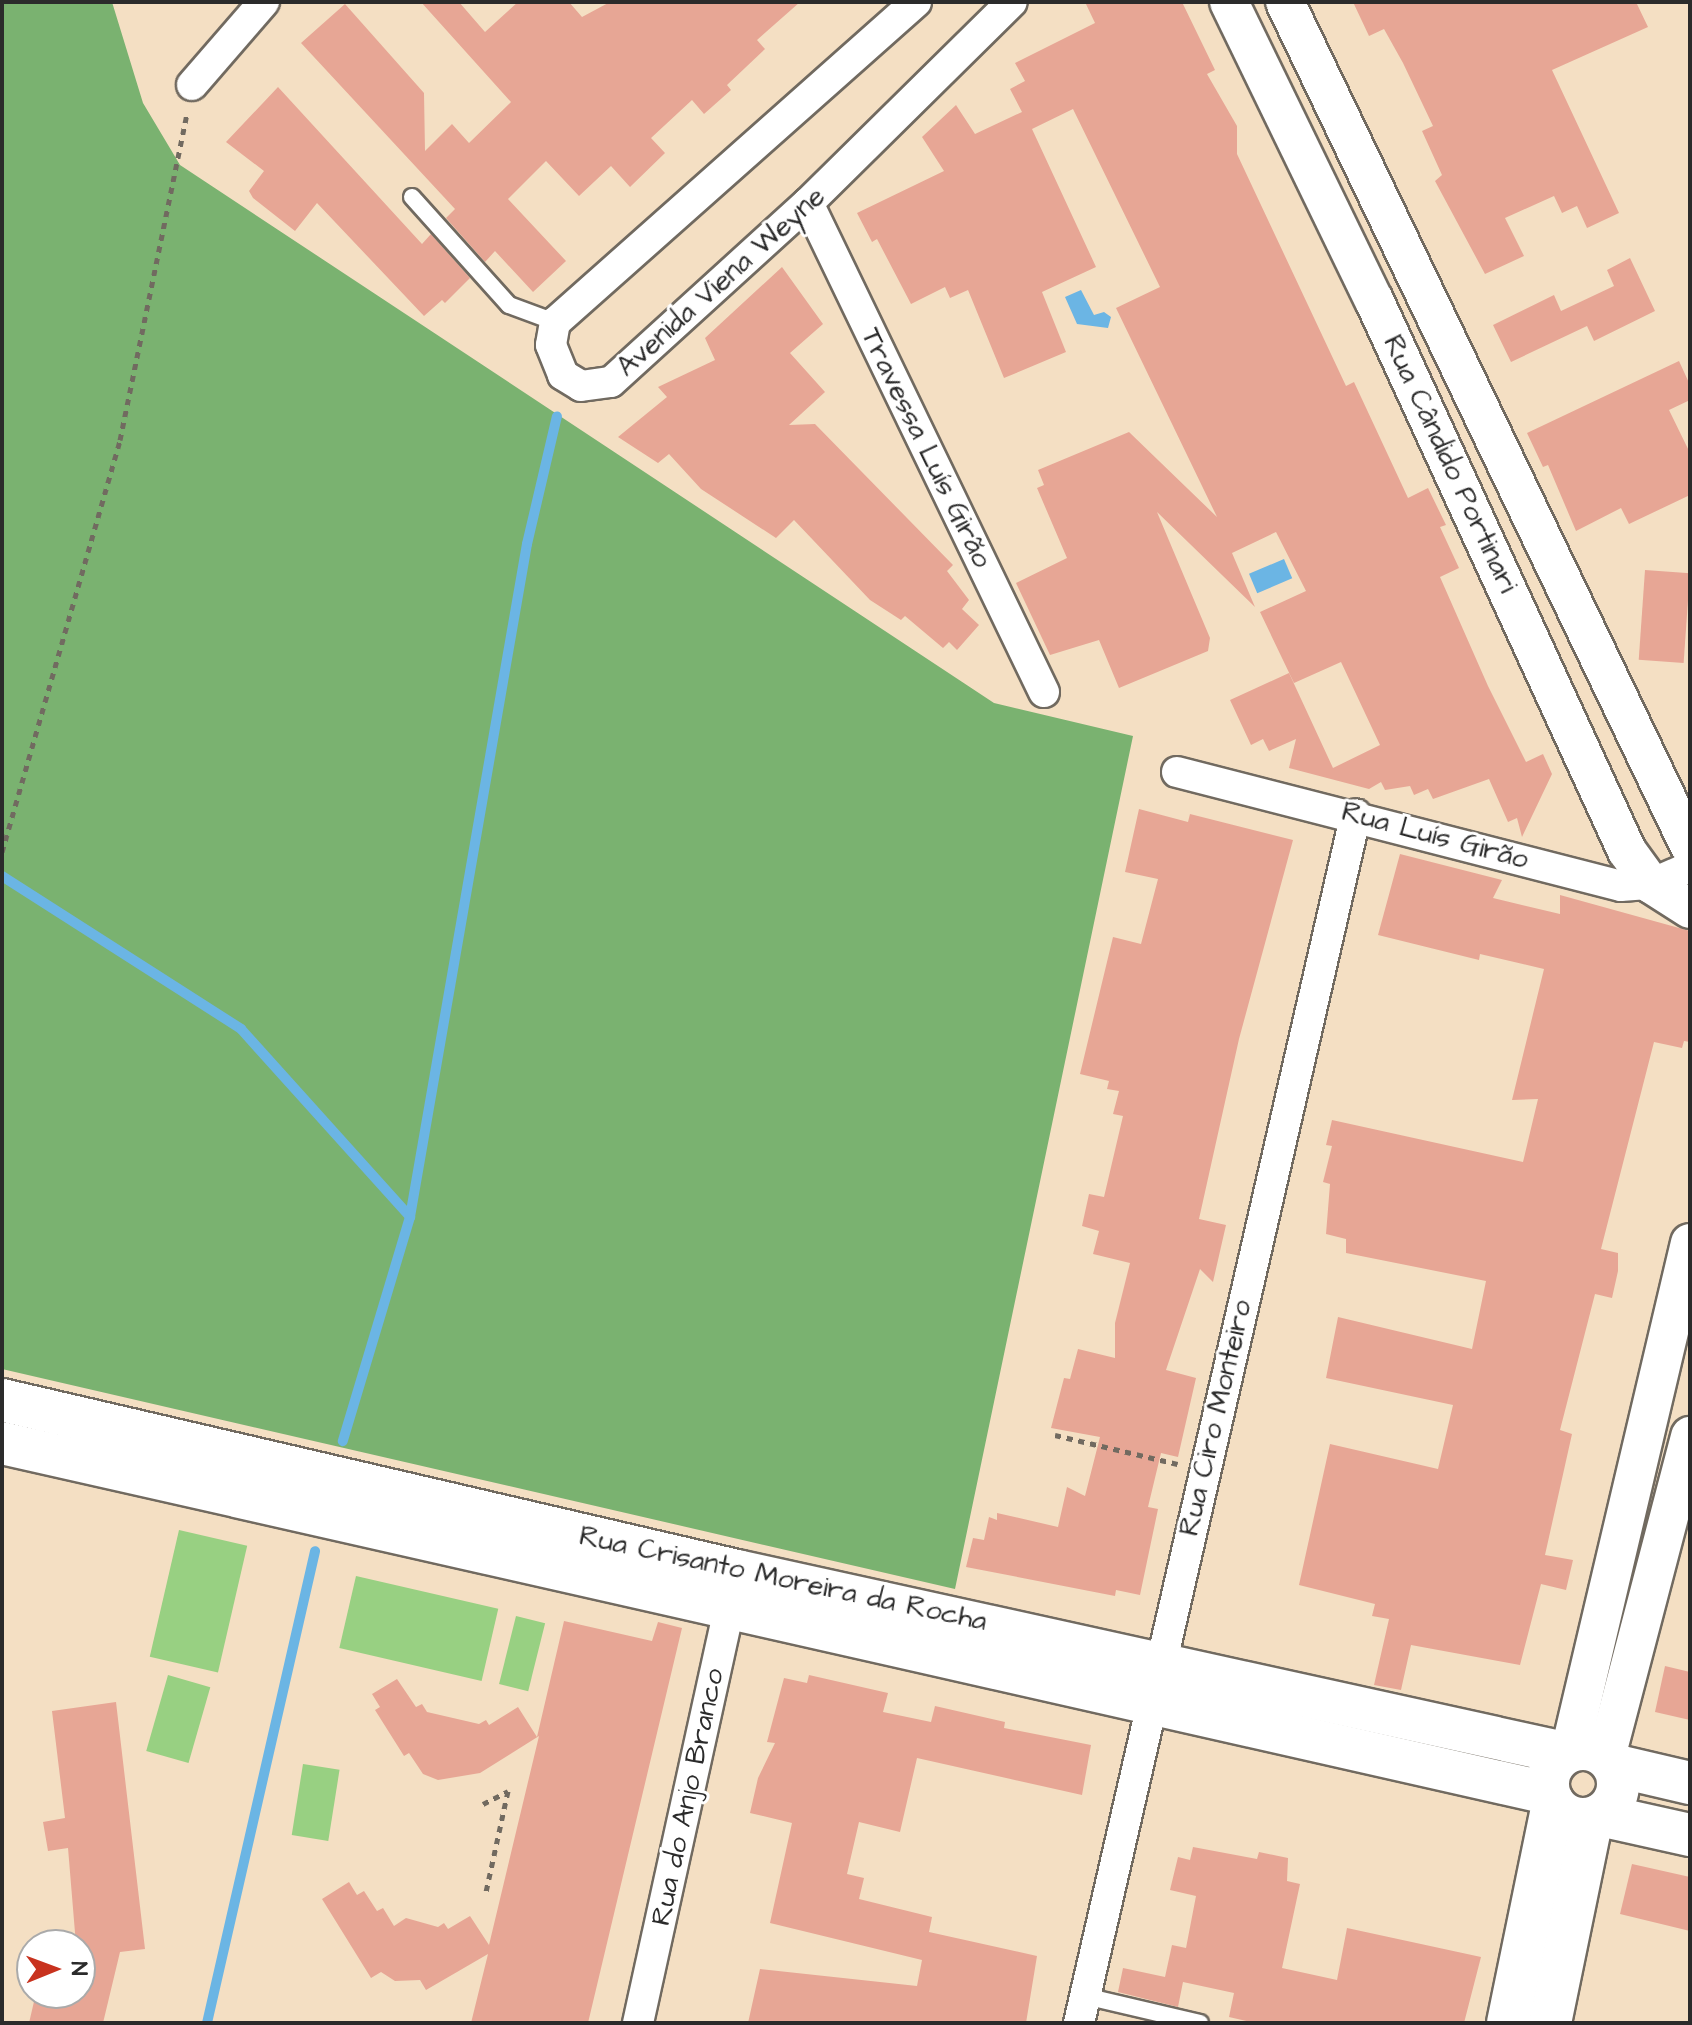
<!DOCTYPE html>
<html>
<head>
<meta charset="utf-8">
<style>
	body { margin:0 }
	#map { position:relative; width:1692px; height:2025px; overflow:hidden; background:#f4dfc3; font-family:"Architects Daughter",sans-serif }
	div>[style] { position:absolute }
	.green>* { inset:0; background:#98d082; transform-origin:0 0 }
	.forest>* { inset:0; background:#7ab270 }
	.water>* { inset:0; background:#6bb5e4; transform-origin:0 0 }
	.stream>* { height:10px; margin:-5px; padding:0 5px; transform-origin:5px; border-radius:5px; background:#6bb5e4 }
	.building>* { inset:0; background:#e7a695; transform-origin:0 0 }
	.path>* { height:5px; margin-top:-2.5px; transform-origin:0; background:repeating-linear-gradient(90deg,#716a60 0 6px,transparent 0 12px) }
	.roads { filter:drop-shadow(2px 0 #716a60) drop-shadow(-2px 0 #716a60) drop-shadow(0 2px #716a60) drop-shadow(0 -2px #716a60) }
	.service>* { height:16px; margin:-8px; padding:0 8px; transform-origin:8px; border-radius:8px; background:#fff }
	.minor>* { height:30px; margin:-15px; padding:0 15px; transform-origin:15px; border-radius:15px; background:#fff }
	.tertiary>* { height:38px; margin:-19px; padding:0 19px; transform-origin:19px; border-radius:19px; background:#fff }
	.secondary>* { height:42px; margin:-21px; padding:0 21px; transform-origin:21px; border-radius:21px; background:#fff }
	.secondary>.ring { margin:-21px; padding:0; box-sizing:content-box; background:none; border:42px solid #fff; border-radius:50% }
	span { translate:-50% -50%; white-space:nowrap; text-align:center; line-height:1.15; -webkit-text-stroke:6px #fff; paint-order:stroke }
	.street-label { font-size:28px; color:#2b2b2b }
	.frame { position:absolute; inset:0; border:4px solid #2b2b2b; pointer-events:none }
	.north { position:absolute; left:16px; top:1929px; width:80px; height:80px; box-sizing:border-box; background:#fff; border:2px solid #aaa; border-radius:50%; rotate:89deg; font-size:22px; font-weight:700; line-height:32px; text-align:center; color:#2b2b2b }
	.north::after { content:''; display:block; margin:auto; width:28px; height:36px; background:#c8321e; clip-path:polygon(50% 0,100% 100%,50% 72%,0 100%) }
</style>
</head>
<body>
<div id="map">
	<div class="green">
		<div style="left:179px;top:1530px;width:70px;height:130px;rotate:13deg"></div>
		<div style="left:356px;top:1576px;width:146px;height:74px;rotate:13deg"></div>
		<div style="left:516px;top:1616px;width:30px;height:70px;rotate:14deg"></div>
		<div style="left:168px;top:1675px;width:44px;height:79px;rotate:16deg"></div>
		<div style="left:303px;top:1764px;width:37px;height:72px;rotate:9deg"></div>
	</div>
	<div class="forest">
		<div style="clip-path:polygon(2px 2px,112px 2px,143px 103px,180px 165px,994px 703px,1133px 736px,955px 1589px,2px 1369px)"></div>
	</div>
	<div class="water">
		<div style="clip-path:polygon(1081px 290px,1094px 315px,1104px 312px,1111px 317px,1108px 328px,1077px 324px,1065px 297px)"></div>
		<div style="left:1284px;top:559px;width:21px;height:38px;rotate:67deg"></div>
	</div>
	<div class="stream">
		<div style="left:2px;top:876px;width:284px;rotate:32.6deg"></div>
		<div style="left:241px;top:1029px;width:253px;rotate:48deg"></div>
		<div style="left:410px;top:1217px;width:234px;rotate:106.7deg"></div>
		<div style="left:410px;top:1217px;width:683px;rotate:-80.14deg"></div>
		<div style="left:527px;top:544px;width:131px;rotate:-76.8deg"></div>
		<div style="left:207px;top:2023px;width:484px;rotate:-77.1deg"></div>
	</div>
	<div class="building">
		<div style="clip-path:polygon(421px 2px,459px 2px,485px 32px,518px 2px,569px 2px,582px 17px,610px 2px,800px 2px,757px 40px,765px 49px,727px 85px,731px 90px,704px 114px,692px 100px,651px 138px,665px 153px,630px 187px,611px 166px,579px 196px,546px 161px,508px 199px,566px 261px,533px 292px,495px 251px,485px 262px,446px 218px,455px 209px,301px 43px,345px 4px,424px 93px,425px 151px,452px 124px,469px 143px,511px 102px)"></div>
		<div style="clip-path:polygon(1085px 2px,1182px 2px,1215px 70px,1207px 74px,1237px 126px,1237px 154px,1346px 386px,1354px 382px,1408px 498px,1428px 488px,1446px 525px,1440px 527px,1459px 568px,1440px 577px,1488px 686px,1526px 762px,1543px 754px,1552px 774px,1522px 837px,1517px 818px,1508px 822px,1489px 779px,1433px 799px,1428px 789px,1414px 795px,1410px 786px,1385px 790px,1381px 782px,1369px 789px,1289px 768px,1296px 739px,1269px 751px,1263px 739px,1251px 745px,1230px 700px,1289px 673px,1333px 768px,1380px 745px,1341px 662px,1294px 683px,1260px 612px,1306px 591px,1276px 532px,1232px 553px,1255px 607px,1157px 512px,1210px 638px,1208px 651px,1119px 688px,1099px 640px,1050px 655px,1016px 583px,1067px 558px,1037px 488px,1044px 485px,1038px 470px,1129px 432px,1217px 517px,1116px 308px,1160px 287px,1073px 109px,1032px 129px,1096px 267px,1042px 292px,1066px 352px,1004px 378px,968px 290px,950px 298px,945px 287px,911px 304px,877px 239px,872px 242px,857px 213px,944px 171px,922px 137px,956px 105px,975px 134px,1022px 112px,1010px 89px,1025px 81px,1015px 63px,1095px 23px)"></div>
		<div style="clip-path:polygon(1353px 2px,1636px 2px,1648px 27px,1552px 70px,1619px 213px,1587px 228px,1577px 206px,1562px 213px,1554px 196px,1505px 218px,1524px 256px,1485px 274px,1435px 181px,1442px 175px,1422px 131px,1433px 126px,1403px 63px,1384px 29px,1369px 36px)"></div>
		<div style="clip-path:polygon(278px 87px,422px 244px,431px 234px,470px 278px,445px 303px,442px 300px,424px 316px,317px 203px,295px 231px,253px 198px,249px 191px,264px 171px,226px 142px)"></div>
		<div style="clip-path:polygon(1630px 258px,1655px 311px,1594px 341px,1587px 326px,1511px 362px,1493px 325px,1554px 295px,1561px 311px,1614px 286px,1607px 270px)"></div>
		<div style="clip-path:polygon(782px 267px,823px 324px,790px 353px,825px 392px,789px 425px,815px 424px,953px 565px,947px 571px,969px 600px,962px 609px,979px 625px,957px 650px,949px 642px,943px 648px,905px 616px,901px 620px,870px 600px,794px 520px,776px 538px,701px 489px,669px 454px,658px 463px,618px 437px,667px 397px,658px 387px,715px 360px,705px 338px)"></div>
		<div style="clip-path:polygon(1679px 361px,1690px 385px,1690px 400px,1669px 410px,1690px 453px,1690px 495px,1629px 524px,1621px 508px,1576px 531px,1548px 465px,1543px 467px,1527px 433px)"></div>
		<div style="left:1645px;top:570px;width:45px;height:90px;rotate:4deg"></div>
		<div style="clip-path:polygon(1139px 809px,1188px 822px,1190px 814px,1293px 840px,1239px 1039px,1199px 1219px,1226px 1225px,1213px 1282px,1200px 1269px,1166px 1370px,1196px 1378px,1178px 1457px,1161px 1453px,1148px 1507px,1158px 1509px,1140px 1595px,1116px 1590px,1115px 1596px,966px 1567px,973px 1538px,984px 1540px,989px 1517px,997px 1520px,997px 1513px,1058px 1527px,1067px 1487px,1085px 1496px,1100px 1437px,1051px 1428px,1064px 1378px,1070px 1379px,1078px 1349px,1115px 1358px,1115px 1323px,1130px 1263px,1093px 1254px,1099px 1231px,1082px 1226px,1089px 1194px,1104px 1197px,1123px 1116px,1113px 1114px,1119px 1091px,1107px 1089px,1109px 1081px,1080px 1074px,1113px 937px,1141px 944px,1158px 879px,1125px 872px)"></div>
		<div style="clip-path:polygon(1400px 854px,1502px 880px,1493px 898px,1560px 914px,1560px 895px,1690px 931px,1690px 1042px,1684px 1041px,1682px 1048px,1654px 1042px,1601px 1249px,1618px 1253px,1618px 1271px,1612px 1298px,1595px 1294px,1560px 1430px,1572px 1434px,1545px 1555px,1573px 1560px,1566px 1590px,1541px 1584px,1520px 1665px,1411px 1645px,1401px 1690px,1374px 1685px,1389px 1619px,1372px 1616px,1375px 1604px,1299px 1585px,1330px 1444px,1438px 1469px,1453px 1405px,1326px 1378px,1338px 1317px,1472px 1349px,1486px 1281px,1346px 1253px,1346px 1239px,1326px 1234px,1330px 1184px,1323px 1182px,1332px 1146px,1326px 1145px,1332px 1120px,1523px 1162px,1538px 1099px,1512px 1100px,1544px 969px,1480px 954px,1479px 960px,1378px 935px)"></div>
		<div style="clip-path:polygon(564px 1621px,652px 1641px,658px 1622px,682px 1628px,588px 2023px,471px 2023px,488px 1954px,426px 1990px,420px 1980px,395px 1981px,381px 1972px,371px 1978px,322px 1899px,349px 1882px,357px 1895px,364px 1891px,377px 1911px,383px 1908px,394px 1926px,406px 1918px,438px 1927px,444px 1923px,448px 1929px,470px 1916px,489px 1945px,539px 1736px,480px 1773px,438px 1780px,423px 1774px,409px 1753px,404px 1756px,375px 1710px,380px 1707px,372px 1694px,397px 1679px,416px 1707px,422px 1704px,427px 1712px,479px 1724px,486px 1720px,489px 1725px,518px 1707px,537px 1737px)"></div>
		<div style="clip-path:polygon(1665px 1666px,1690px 1672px,1690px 1720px,1655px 1712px)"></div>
		<div style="clip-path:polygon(809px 1675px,888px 1693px,883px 1712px,931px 1722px,935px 1706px,1005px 1722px,1004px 1728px,1091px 1745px,1082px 1795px,917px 1758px,900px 1832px,859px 1822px,847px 1874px,864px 1878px,859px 1899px,932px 1917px,929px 1932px,1037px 1956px,1026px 2023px,748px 2023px,760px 1969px,917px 1986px,922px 1960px,770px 1923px,792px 1823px,750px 1813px,758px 1778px,775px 1743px,767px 1742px,784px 1678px,807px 1683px)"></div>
		<div style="clip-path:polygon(116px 1702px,145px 1949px,120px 1952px,103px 2023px,29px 2023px,36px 1993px,80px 1993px,68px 1848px,48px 1851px,43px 1822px,65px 1818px,52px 1711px)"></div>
		<div style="clip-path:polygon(1193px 1847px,1257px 1859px,1259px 1852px,1288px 1858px,1287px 1881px,1300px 1884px,1282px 1968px,1337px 1980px,1347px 1928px,1481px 1957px,1464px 2023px,1255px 2023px,1229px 2017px,1234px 1993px,1183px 1982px,1178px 2007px,1118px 1992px,1123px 1968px,1165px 1977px,1172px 1945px,1186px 1948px,1196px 1896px,1170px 1890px,1178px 1857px,1190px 1860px)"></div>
		<div style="clip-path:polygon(1632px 1864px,1690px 1877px,1690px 1931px,1620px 1914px)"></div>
	</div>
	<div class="path">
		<div style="left:2px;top:852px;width:429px;rotate:-74deg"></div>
		<div style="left:120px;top:440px;width:334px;rotate:-78.4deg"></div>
		<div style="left:1055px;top:1435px;width:126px;rotate:13.3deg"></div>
		<div style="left:483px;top:1804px;width:28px;rotate:-27deg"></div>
		<div style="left:508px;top:1791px;width:103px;rotate:102.3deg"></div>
	</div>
	<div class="roads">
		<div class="service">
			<div style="left:412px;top:197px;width:145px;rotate:48.1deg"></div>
			<div style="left:509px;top:305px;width:49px;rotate:20.3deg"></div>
			<div style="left:1085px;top:1996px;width:118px;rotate:13.2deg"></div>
		</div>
		<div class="minor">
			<div style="left:916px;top:2px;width:482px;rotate:138.4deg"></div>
			<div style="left:555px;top:322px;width:23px;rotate:100deg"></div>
			<div style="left:551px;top:345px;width:32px;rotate:68deg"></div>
			<div style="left:563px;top:375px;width:21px;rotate:31deg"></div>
			<div style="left:581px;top:386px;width:30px;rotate:-8deg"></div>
			<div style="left:611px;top:382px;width:266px;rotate:-42.3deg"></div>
			<div style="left:808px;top:203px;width:286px;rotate:-44.6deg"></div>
			<div style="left:192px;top:85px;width:110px;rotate:-49.1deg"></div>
			<div style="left:808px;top:203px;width:543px;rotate:64.24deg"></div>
			<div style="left:1177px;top:772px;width:458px;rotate:14.4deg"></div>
			<div style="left:1621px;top:886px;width:30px;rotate:-4deg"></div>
			<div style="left:1651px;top:884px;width:43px;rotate:-23.6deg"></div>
			<div style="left:638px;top:2023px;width:446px;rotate:-77.6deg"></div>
			<div style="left:1079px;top:2023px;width:1240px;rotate:-77.1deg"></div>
		</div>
		<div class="tertiary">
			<div style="left:1229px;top:2px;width:331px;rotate:64.1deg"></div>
			<div style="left:1374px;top:300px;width:606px;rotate:65.34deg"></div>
			<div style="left:1627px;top:851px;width:41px;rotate:54deg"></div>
			<div style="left:1651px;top:884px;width:46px;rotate:32.7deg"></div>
			<div style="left:1285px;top:2px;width:937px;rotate:64.39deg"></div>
			<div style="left:1570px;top:1751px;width:522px;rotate:-76.71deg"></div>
			<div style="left:1606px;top:1757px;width:332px;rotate:-75.3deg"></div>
		</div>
		<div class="secondary">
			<div style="left:2px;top:1400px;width:755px;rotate:13.1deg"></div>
			<div style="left:737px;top:1571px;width:847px;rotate:12.41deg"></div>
			<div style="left:2px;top:1443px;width:1585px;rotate:12.76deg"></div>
			<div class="ring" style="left:1548px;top:1749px;width:28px;height:28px"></div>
			<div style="left:1613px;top:1765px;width:79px;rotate:13.2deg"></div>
			<div style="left:1600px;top:1815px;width:92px;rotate:12.5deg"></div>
			<div style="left:1508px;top:2023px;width:225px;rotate:-78.4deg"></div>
			<div style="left:1550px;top:2023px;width:209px;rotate:-78.4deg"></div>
		</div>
	</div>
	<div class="street-label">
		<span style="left:721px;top:282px;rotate:-42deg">Avenida Viena Weyne</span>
		<span style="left:926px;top:448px;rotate:64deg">Travessa Luís Girão</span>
		<span style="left:1450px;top:464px;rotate:65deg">Rua Cândido Portinari</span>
		<span style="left:1435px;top:836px;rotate:15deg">Rua Luís Girão</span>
		<span style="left:1216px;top:1418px;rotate:-77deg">Rua Ciro Monteiro</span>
		<span style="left:783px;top:1579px;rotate:12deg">Rua Crisanto Moreira da Rocha</span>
		<span style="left:688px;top:1797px;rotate:-78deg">Rua do Anjo Branco</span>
	</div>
	<div class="frame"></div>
	<div class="north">N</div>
</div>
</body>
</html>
